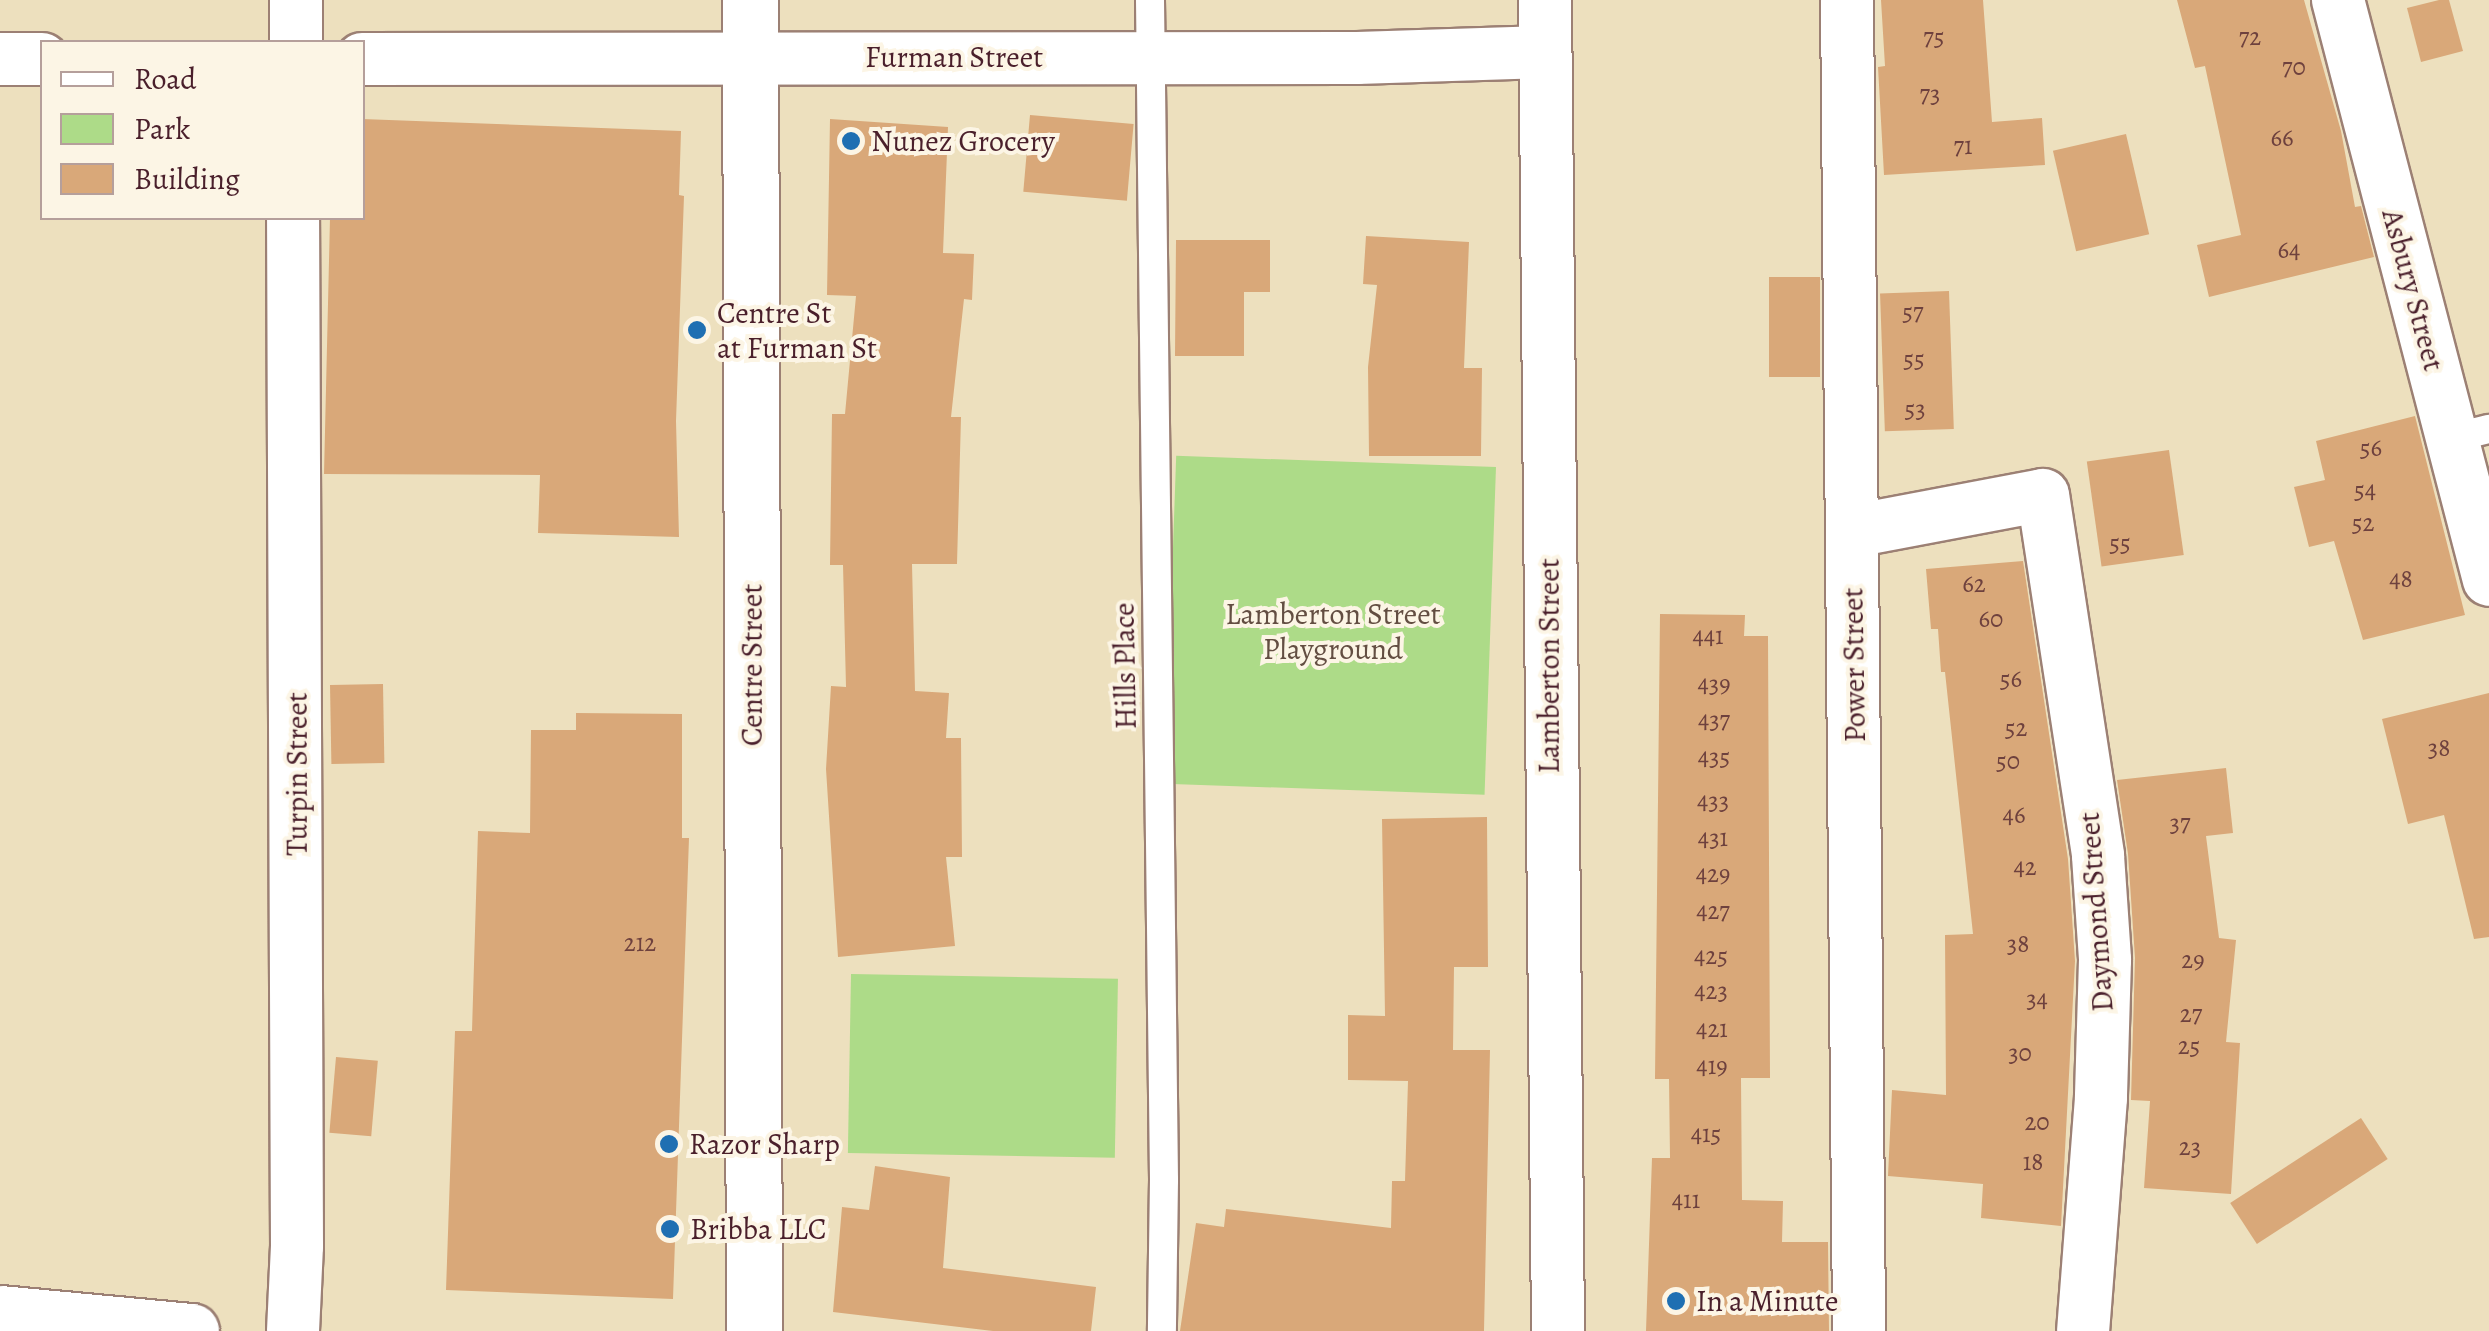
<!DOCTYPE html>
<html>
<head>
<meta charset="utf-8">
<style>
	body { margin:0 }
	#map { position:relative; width:2489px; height:1331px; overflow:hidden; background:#ede0be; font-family:Alegreya,serif }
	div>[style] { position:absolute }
	.green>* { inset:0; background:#addb88; transform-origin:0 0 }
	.building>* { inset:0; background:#d9a879; transform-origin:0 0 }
	.roads { filter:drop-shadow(2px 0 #9c8074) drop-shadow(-2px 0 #9c8074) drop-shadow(0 2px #9c8074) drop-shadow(0 -2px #9c8074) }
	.service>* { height:28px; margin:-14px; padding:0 14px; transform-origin:14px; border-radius:14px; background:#fff }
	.minor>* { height:52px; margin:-26px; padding:0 26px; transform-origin:26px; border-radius:26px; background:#fff }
	.tertiary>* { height:55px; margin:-27.5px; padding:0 27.5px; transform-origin:27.5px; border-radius:27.5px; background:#fff }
	.dots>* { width:28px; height:28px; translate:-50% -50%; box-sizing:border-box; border:5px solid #fcf5e5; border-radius:50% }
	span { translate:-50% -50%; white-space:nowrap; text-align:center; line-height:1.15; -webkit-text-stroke:8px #fcf5e5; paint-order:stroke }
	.number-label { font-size:25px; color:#6e413e }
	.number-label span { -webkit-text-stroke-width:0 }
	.street-label { font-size:30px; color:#4a1f2b }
	.poi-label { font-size:30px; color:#4a1f2b }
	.left { translate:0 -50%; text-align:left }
	.park-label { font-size:30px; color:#634e42 }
	.legend { position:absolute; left:40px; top:40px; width:325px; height:180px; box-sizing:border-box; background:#fcf5e5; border:2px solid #b59f9b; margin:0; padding:12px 18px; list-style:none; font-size:30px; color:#4a1f2b }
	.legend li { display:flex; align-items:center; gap:20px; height:50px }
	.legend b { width:50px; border:2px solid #b59f9b }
</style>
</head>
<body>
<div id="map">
	<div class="green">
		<div style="left:1496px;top:467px;width:328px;height:320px;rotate:92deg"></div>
		<div style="left:851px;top:974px;width:267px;height:179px;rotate:1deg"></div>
	</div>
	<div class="building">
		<div style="clip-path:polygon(1881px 0,1983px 0,1992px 122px,2042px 118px,2045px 165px,1884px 175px,1878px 67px,1885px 66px)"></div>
		<div style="clip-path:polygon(2177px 0,2304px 0,2341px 131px,2355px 207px,2361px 206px,2374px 257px,2209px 297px,2197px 245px,2241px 235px,2205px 66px,2195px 68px)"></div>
		<div style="clip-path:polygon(2439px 0,2449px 0,2463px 51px,2421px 62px,2407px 8px)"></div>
		<div style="left:1030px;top:115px;width:104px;height:77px;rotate:5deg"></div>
		<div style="clip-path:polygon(362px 119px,681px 131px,679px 195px,684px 196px,676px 421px,679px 537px,538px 533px,540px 475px,324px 474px,330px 218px,362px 218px)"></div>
		<div style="clip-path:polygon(830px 119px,948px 127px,943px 253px,974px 254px,972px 300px,964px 299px,951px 417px,961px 417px,957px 564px,912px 564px,915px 691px,949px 693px,946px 738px,961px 738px,962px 857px,946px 857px,955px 946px,838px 957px,826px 769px,831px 686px,846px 687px,843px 565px,830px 565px,832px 414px,845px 414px,856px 296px,827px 295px)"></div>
		<div style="left:2126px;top:134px;width:103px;height:75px;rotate:77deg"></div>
		<div style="clip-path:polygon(1366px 236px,1469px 242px,1464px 368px,1482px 368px,1481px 456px,1369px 456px,1368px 367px,1377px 285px,1363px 284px)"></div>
		<div style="clip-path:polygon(1176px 240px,1270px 240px,1270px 292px,1244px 292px,1244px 356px,1175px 356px)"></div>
		<div style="left:1820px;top:277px;width:100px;height:51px;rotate:90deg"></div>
		<div style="left:1949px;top:291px;width:138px;height:69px;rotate:88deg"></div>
		<div style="clip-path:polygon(2415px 416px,2465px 615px,2363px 640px,2334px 541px,2309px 547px,2294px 487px,2325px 480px,2316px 441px)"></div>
		<div style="left:2169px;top:450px;width:106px;height:83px;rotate:82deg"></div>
		<div style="clip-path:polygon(2023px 561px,2068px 859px,2075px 961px,2061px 1226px,1981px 1218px,1983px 1184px,1888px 1176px,1892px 1090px,1946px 1095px,1945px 935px,1973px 934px,1945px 672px,1941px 672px,1938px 629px,1931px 629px,1926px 569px)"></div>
		<div style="clip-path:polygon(1660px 614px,1745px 615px,1744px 636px,1768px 636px,1770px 1078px,1741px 1078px,1742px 1200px,1783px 1201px,1782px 1242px,1828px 1242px,1829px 1331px,1646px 1331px,1652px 1158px,1670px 1158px,1669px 1079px,1655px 1079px)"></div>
		<div style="left:383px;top:684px;width:79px;height:53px;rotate:89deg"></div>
		<div style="clip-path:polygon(2489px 693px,2489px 937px,2474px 939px,2444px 815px,2408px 824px,2382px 719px)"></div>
		<div style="clip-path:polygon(576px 713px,682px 714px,682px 838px,689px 838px,673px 1299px,446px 1290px,455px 1031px,472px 1031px,478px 831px,530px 833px,531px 730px,576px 730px)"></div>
		<div style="clip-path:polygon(2226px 768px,2233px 833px,2206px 836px,2219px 938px,2236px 940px,2226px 1042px,2240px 1043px,2231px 1194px,2144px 1188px,2150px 1101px,2131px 1100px,2135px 958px,2128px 854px,2117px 780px)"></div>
		<div style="clip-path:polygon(1487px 817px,1488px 967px,1454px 967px,1453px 1050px,1490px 1050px,1484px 1331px,1180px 1331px,1196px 1223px,1224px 1227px,1226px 1209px,1391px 1228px,1392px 1181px,1405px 1181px,1408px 1081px,1348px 1080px,1348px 1015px,1385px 1016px,1382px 819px)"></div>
		<div style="left:336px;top:1057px;width:42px;height:76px;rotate:5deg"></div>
		<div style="left:2361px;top:1118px;width:49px;height:156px;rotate:57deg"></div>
		<div style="clip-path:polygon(875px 1166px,950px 1177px,943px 1268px,1096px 1287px,1091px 1331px,993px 1331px,833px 1312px,842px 1207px,869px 1210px)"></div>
	</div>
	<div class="roads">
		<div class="service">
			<div style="left:1150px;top:0;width:1180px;rotate:89.32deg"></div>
			<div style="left:1164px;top:1180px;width:151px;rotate:90.8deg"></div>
			<div style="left:2452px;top:438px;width:38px;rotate:-14deg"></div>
		</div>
		<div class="minor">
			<div style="left:1545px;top:0;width:1331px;rotate:89.44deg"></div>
			<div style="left:1847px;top:0;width:1331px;rotate:89.48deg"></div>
			<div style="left:2338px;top:0;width:599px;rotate:75.41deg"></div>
			<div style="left:296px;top:42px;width:42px;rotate:-90deg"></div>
			<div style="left:0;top:59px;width:42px"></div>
			<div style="left:362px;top:59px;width:995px;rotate:-0.06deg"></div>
			<div style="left:1357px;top:58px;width:188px;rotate:-1.8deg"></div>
			<div style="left:1853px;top:531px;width:193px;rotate:-10.7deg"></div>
			<div style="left:2043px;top:495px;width:365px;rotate:81.3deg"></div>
			<div style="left:2098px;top:856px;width:104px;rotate:86.1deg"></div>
			<div style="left:2105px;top:960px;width:138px;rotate:91.7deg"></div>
			<div style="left:2101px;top:1098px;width:234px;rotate:94.4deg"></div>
			<div style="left:293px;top:1331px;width:85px;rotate:-87.3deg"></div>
			<div style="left:297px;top:1246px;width:1028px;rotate:-90.22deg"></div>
		</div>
		<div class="tertiary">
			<div style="left:750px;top:0;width:1331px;rotate:89.83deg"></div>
			<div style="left:0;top:1313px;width:192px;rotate:5.4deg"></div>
		</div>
	</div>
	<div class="dots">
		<div style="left:851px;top:141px;background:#1f6fb2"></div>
		<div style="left:697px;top:330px;background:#1f6fb2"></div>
		<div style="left:669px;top:1144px;background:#1f6fb2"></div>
		<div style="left:670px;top:1229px;background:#1f6fb2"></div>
		<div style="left:1676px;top:1301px;background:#1f6fb2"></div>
	</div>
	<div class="number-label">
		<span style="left:1934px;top:37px">75</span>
		<span style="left:2250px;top:37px">72</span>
		<span style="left:2294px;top:67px">70</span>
		<span style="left:1930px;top:94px">73</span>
		<span style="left:2282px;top:138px">66</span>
		<span style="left:1963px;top:146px">71</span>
		<span style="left:2289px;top:250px">64</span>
		<span style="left:1913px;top:312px">57</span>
		<span style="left:1914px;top:359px">55</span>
		<span style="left:1915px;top:409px">53</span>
		<span style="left:2371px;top:448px">56</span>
		<span style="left:2365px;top:490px">54</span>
		<span style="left:2363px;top:523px">52</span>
		<span style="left:2120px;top:543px">55</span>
		<span style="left:2401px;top:579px">48</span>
		<span style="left:1974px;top:584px">62</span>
		<span style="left:1991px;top:619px">60</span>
		<span style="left:1708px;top:636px">441</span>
		<span style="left:2011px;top:679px">56</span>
		<span style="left:1714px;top:684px">439</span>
		<span style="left:1714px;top:720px">437</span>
		<span style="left:2016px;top:728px">52</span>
		<span style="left:2439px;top:748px">38</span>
		<span style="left:1714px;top:757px">435</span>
		<span style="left:2008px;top:761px">50</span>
		<span style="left:1713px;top:801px">433</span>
		<span style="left:2014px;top:815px">46</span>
		<span style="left:2180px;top:823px">37</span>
		<span style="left:1713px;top:838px">431</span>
		<span style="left:2025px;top:867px">42</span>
		<span style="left:1713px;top:874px">429</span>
		<span style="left:1713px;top:911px">427</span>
		<span style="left:640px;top:943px">212</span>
		<span style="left:2018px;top:944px">38</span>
		<span style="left:1711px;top:956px">425</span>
		<span style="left:2193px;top:960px">29</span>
		<span style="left:1711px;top:991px">423</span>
		<span style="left:2037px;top:999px">34</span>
		<span style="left:2191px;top:1014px">27</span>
		<span style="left:1712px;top:1029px">421</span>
		<span style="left:2189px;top:1046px">25</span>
		<span style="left:2020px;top:1053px">30</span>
		<span style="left:1712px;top:1066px">419</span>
		<span style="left:2037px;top:1122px">20</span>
		<span style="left:1706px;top:1134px">415</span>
		<span style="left:2190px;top:1147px">23</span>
		<span style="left:2033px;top:1162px">18</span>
		<span style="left:1686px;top:1200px">411</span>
	</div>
	<div class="street-label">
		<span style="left:954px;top:57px">Furman Street</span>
		<span style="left:2413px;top:290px;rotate:75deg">Asbury Street</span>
		<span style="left:752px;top:665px;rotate:-90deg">Centre Street</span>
		<span style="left:1854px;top:665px;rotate:-91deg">Power Street</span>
		<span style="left:1125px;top:666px;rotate:-91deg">Hills Place</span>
		<span style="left:1549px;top:666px;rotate:-90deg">Lamberton Street</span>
		<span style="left:297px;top:774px;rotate:-90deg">Turpin Street</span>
		<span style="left:2096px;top:912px;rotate:-94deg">Daymond Street</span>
	</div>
	<div class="poi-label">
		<span class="left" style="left:871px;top:141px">Nunez Grocery</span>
		<span class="left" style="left:717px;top:330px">Centre St<br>at Furman St</span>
		<span class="left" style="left:689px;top:1144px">Razor Sharp</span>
		<span class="left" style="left:690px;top:1229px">Bribba LLC</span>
		<span class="left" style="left:1696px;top:1301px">In a Minute</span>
	</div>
	<div class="park-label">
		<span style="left:1333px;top:631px">Lamberton Street<br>Playground</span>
	</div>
	<ul class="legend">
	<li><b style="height:12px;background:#fff"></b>Road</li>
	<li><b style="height:28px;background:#addb88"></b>Park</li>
	<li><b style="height:28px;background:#d9a879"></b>Building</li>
	</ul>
</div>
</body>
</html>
